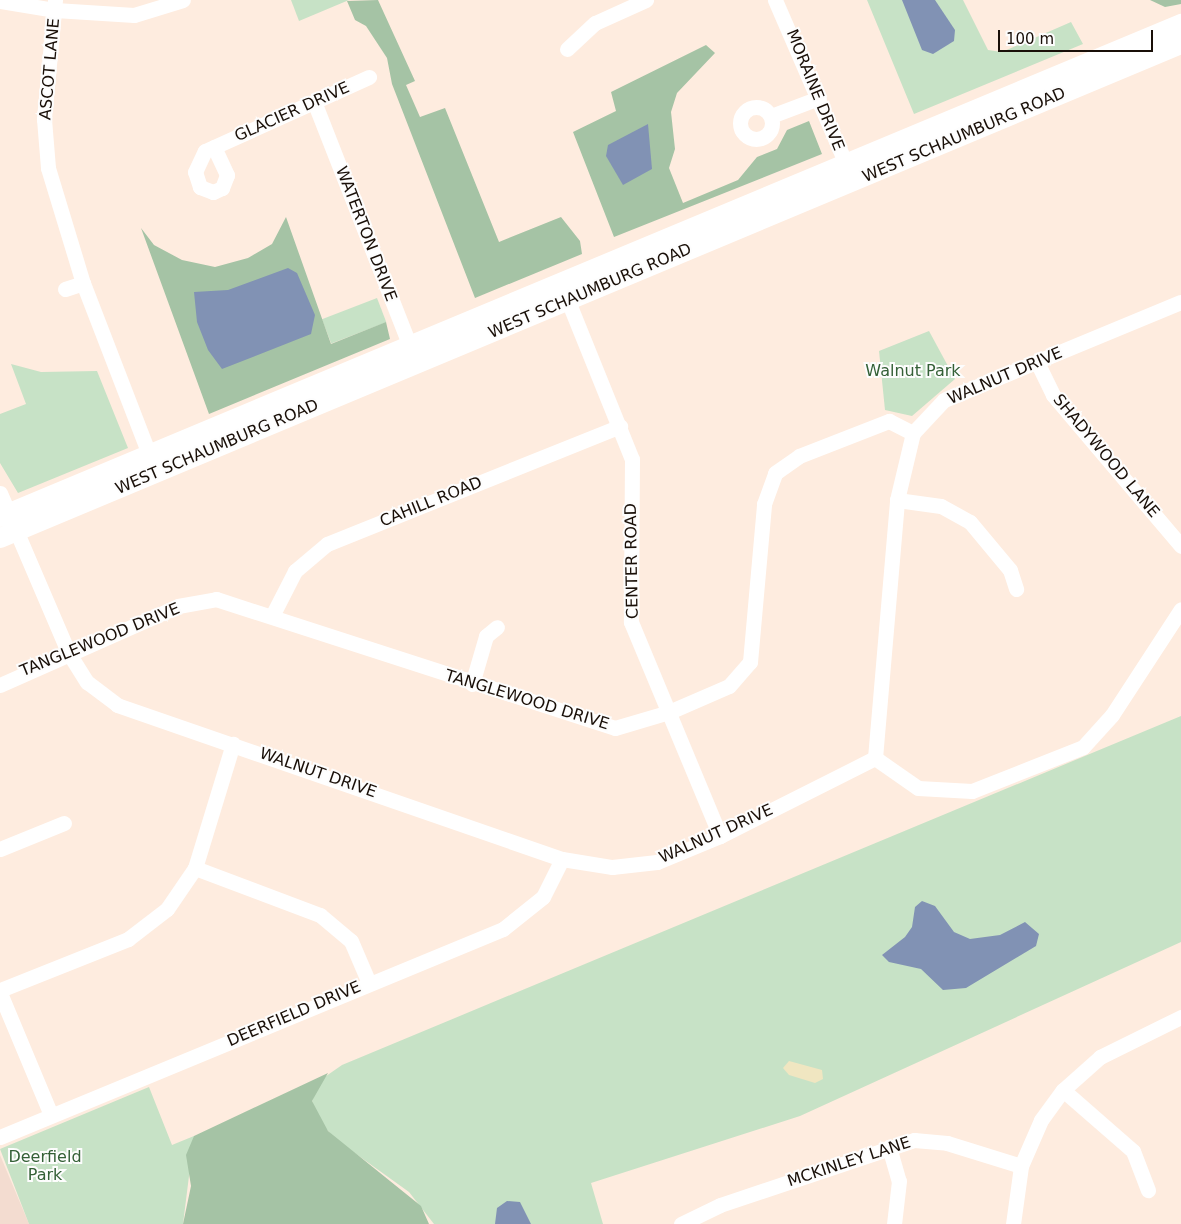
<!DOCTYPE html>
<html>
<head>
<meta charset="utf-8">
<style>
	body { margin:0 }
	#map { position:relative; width:1181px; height:1224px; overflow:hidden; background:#feecdf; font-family:"DejaVu Sans",sans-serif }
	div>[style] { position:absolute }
	.education>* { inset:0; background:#f3dcd0 }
	.green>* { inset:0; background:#c7e2c6; transform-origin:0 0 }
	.forest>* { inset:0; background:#a5c3a5 }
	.sand>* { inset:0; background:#f0e6c1 }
	.water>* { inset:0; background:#8192b4 }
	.minor>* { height:15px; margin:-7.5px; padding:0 7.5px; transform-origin:7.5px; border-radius:7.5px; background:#fff }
	.minor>.ring { margin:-7.5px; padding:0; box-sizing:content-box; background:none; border:15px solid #fff; border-radius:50% }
	.major>* { height:20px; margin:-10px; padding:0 10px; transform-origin:10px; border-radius:10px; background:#fff }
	span { translate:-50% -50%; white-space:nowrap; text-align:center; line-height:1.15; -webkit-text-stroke:4px #fdfdfd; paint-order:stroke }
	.street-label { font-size:16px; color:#190f08 }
	.park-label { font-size:16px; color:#346036 }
	.scale { position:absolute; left:998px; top:30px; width:155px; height:22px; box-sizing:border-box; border:2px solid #190f08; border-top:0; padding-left:6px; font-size:15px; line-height:18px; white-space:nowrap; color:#190f08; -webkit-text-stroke:4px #fdfdfd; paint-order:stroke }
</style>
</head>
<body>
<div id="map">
	<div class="education">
		<div style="clip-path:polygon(0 1155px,24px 1212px,29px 1224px,0 1224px)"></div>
	</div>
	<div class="green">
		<div style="clip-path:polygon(291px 0,349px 0,299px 21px)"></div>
		<div style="clip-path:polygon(867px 0,963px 0,988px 50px,1002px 52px,1071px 22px,1083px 44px,914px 114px)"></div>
		<div style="left:377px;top:298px;width:26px;height:59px;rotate:69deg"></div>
		<div style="clip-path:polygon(929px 331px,955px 379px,912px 416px,885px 410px,879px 351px)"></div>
		<div style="clip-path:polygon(11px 364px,41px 372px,97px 371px,128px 448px,18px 493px,0 463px,0 414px,26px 404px)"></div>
		<div style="clip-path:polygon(1181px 716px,1181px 942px,800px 1116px,591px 1183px,603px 1224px,434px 1224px,409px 1192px,338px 1141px,319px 1122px,312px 1101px,319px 1081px,342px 1065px)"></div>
		<div style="clip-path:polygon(149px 1087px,172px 1145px,194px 1136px,183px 1224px,29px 1224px,0 1149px)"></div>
	</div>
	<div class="forest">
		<div style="clip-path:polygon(378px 0,415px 81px,406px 85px,420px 117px,445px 108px,499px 242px,561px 217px,580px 241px,582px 254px,475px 298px,392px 84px,387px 58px,366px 26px,355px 20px,347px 1px)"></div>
		<div style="clip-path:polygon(1150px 0,1181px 0,1181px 4px,1165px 7px)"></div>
		<div style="clip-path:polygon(706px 45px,715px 53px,677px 93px,671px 112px,675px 149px,669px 168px,683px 203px,738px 180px,757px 157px,777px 149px,787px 130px,809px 121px,822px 154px,614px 237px,573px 132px,616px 111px,611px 92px)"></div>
		<div style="clip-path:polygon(286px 217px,331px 344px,386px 322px,390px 339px,209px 414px,141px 228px,154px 245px,182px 260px,215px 267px,248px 258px,272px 244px)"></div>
		<div style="clip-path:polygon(328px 1073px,312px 1101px,328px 1131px,421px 1206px,429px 1224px,183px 1224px,191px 1186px,186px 1155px,194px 1136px)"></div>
	</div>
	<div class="sand">
		<div style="clip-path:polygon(789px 1061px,822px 1070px,823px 1079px,815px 1083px,789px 1075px,783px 1068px)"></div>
	</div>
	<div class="water">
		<div style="clip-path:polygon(902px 0,935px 0,955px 30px,954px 41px,933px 54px,922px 50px)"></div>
		<div style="clip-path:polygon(648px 124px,652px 169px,623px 185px,606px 156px,608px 145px)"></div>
		<div style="clip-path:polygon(288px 268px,297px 273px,315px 315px,311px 334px,222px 369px,208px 350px,197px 322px,194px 292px,228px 290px)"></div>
		<div style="clip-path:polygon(922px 901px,935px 906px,954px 932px,970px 939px,1000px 935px,1025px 922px,1039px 934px,1036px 946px,966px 988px,943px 990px,921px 969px,889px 962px,882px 955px,905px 937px,912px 927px,915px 907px)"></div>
		<div style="clip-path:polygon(507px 1201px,520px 1202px,531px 1224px,495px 1224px,497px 1208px)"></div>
	</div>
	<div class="minor">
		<div style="left:55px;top:0;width:120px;rotate:95.3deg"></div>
		<div style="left:44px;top:119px;width:49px;rotate:85.3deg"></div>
		<div style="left:48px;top:168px;width:120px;rotate:73.1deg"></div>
		<div style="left:83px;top:283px;width:194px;rotate:68.9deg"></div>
		<div style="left:775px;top:0;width:189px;rotate:66.6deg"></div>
		<div style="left:0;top:1px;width:56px;rotate:9.3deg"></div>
		<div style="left:55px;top:10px;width:79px;rotate:3.6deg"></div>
		<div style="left:134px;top:15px;width:51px;rotate:-17deg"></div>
		<div style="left:567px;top:49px;width:38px;rotate:-43deg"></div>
		<div style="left:595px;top:23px;width:56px;rotate:-24.3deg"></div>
		<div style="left:315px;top:104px;width:271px;rotate:68.6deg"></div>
		<div class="ring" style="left:740px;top:107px;width:17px;height:17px"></div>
		<div style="left:771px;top:116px;width:51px;rotate:-20.6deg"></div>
		<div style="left:214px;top:147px;width:31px;rotate:65deg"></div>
		<div style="left:227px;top:175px;width:14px;rotate:111deg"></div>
		<div style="left:222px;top:188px;width:10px;rotate:156deg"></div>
		<div style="left:213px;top:192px;width:14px;rotate:-159deg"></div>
		<div style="left:200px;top:187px;width:16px;rotate:-108deg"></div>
		<div style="left:195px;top:172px;width:23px;rotate:-65deg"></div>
		<div style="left:205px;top:151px;width:180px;rotate:-24.3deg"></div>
		<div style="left:65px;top:289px;width:19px;rotate:-18deg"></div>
		<div style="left:564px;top:291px;width:181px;rotate:68deg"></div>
		<div style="left:632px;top:459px;width:163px;rotate:90.4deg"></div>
		<div style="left:631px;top:622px;width:232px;rotate:67.4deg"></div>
		<div style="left:1037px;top:362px;width:37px;rotate:64deg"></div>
		<div style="left:1053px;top:395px;width:198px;rotate:49.7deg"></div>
		<div style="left:0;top:493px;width:173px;rotate:66.8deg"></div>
		<div style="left:68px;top:652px;width:36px;rotate:58deg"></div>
		<div style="left:87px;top:682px;width:38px;rotate:37deg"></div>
		<div style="left:117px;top:705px;width:471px;rotate:19.1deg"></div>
		<div style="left:562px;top:859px;width:51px;rotate:9.1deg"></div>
		<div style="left:612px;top:867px;width:45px;rotate:-6.3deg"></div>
		<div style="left:657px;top:862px;width:68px;rotate:-22.4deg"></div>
		<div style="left:720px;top:836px;width:174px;rotate:-26.7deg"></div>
		<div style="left:875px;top:758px;width:259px;rotate:-85.1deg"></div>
		<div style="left:897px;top:500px;width:69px;rotate:-76.6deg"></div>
		<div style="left:913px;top:433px;width:45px;rotate:-46.8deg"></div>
		<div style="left:944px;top:400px;width:256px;rotate:-22.5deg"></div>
		<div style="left:897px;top:500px;width:44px;rotate:7.8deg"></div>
		<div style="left:941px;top:506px;width:33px;rotate:29deg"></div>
		<div style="left:970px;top:522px;width:62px;rotate:50.2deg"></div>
		<div style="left:1010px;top:570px;width:20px;rotate:72deg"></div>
		<div style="left:272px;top:616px;width:51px;rotate:-62.9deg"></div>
		<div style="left:295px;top:571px;width:42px;rotate:-40.2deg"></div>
		<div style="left:327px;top:544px;width:316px;rotate:-21.9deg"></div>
		<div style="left:472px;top:684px;width:50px;rotate:-73.7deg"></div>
		<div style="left:486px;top:636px;width:14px;rotate:-39deg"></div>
		<div style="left:0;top:685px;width:195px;rotate:-23.9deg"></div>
		<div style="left:178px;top:606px;width:39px;rotate:-10deg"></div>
		<div style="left:216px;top:599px;width:419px;rotate:17.9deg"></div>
		<div style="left:615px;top:728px;width:56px;rotate:-16.5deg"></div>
		<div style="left:669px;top:712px;width:65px;rotate:-23.4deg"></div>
		<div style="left:729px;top:686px;width:32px;rotate:-49deg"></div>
		<div style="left:750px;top:662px;width:159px;rotate:-84.9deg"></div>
		<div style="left:764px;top:504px;width:33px;rotate:-70deg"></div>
		<div style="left:775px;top:473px;width:29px;rotate:-35deg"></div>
		<div style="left:799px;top:456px;width:97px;rotate:-21.3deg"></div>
		<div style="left:889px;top:421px;width:27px;rotate:27deg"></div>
		<div style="left:875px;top:758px;width:52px;rotate:34.9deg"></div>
		<div style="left:918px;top:788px;width:54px;rotate:3.2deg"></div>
		<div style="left:972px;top:791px;width:119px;rotate:-21.6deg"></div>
		<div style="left:1083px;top:747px;width:43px;rotate:-47.8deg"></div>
		<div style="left:1112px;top:715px;width:126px;rotate:-56.9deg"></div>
		<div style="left:0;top:849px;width:69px;rotate:-22.1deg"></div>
		<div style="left:195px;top:868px;width:134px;rotate:20.6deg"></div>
		<div style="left:320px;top:915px;width:40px;rotate:40deg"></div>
		<div style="left:351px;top:941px;width:46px;rotate:66.8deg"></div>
		<div style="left:0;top:990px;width:138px;rotate:-21.7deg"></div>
		<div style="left:128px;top:939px;width:49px;rotate:-37.6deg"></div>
		<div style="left:167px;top:909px;width:50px;rotate:-55.7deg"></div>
		<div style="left:195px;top:868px;width:130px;rotate:-73deg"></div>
		<div style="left:0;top:993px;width:132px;rotate:67.3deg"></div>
		<div style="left:1063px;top:1090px;width:93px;rotate:41.1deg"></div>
		<div style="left:1133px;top:1151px;width:42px;rotate:69deg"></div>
		<div style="left:0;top:1137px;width:544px;rotate:-22.47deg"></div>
		<div style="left:503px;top:929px;width:51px;rotate:-38.7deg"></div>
		<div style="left:543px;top:897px;width:42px;rotate:-63.4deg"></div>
		<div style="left:889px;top:1147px;width:35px;rotate:74deg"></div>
		<div style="left:899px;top:1181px;width:43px;rotate:96.6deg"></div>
		<div style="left:681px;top:1224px;width:43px;rotate:-26deg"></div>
		<div style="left:720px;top:1205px;width:205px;rotate:-18.5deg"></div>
		<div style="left:914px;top:1140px;width:33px;rotate:5deg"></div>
		<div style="left:947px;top:1143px;width:77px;rotate:17.3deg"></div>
		<div style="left:1013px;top:1224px;width:59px;rotate:-82.1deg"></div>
		<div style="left:1021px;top:1166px;width:50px;rotate:-66.5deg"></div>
		<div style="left:1041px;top:1120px;width:37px;rotate:-54deg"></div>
		<div style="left:1063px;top:1090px;width:50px;rotate:-41.7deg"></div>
		<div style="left:1100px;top:1057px;width:90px;rotate:-26.3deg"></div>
	</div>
	<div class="major">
		<div style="left:0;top:517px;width:1280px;rotate:-22.66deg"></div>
		<div style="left:0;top:538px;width:1280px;rotate:-22.7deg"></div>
	</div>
	<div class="street-label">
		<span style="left:50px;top:69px;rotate:-85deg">ASCOT LANE</span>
		<span style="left:815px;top:90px;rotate:68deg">MORAINE DRIVE</span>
		<span style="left:292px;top:112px;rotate:-24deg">GLACIER DRIVE</span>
		<span style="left:964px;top:135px;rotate:-23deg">WEST SCHAUMBURG ROAD</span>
		<span style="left:366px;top:234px;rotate:69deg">WATERTON DRIVE</span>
		<span style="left:590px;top:291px;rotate:-23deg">WEST SCHAUMBURG ROAD</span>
		<span style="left:1005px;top:376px;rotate:-23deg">WALNUT DRIVE</span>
		<span style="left:217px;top:447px;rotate:-23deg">WEST SCHAUMBURG ROAD</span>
		<span style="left:1106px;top:456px;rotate:50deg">SHADYWOOD LANE</span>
		<span style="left:431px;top:502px;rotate:-22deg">CAHILL ROAD</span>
		<span style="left:632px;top:561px;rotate:-91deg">CENTER ROAD</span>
		<span style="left:100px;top:640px;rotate:-22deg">TANGLEWOOD DRIVE</span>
		<span style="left:527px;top:700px;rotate:17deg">TANGLEWOOD DRIVE</span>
		<span style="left:318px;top:773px;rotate:19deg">WALNUT DRIVE</span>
		<span style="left:716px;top:834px;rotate:-24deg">WALNUT DRIVE</span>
		<span style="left:294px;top:1014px;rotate:-23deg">DEERFIELD DRIVE</span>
		<span style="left:849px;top:1162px;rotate:-18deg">MCKINLEY LANE</span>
	</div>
	<div class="park-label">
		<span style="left:913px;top:371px">Walnut Park</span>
		<span style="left:45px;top:1166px">Deerfield<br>Park</span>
	</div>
	<div class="scale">100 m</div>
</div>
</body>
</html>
